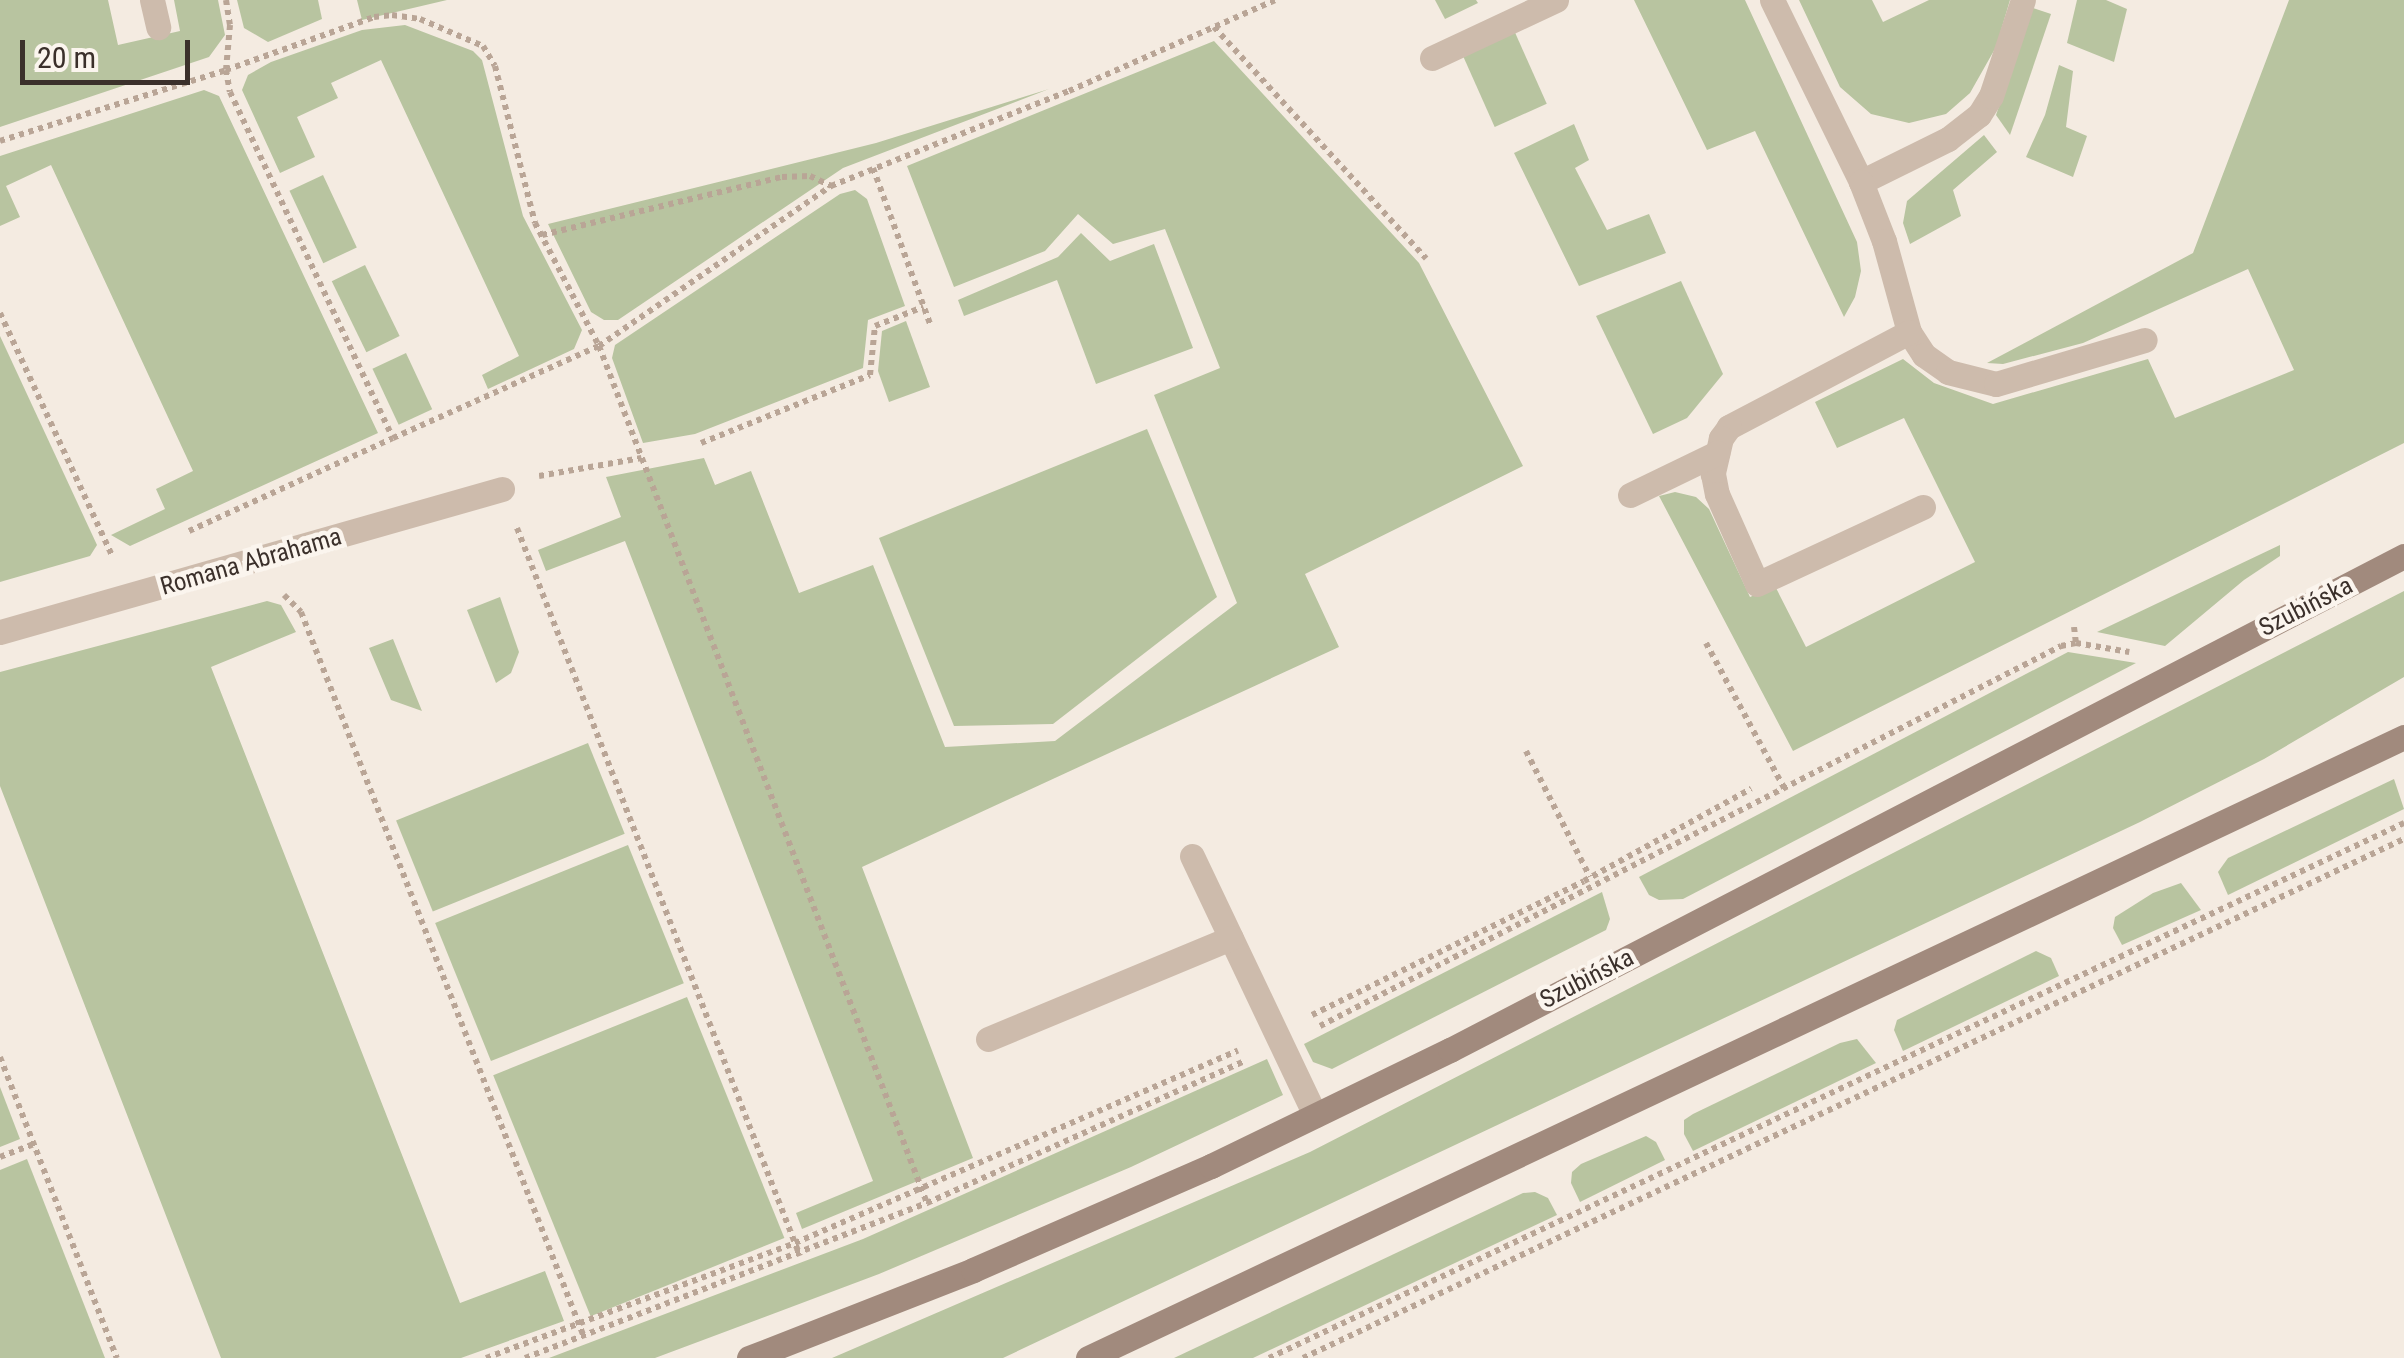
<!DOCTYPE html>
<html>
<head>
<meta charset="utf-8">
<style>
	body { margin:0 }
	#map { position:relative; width:2404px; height:1358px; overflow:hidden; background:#f4ebe1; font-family:"Roboto Condensed",sans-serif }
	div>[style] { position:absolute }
	.green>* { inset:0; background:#b8c4a0; transform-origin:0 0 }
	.path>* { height:6px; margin-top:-3px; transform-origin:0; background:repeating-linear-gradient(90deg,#b9a596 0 5px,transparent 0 10px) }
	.lane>* { height:25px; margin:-12.5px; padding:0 12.5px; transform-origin:12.5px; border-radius:12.5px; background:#cdbbac }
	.street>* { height:25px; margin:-12.5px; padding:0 12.5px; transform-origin:12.5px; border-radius:12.5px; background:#cdbbac }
	.secondary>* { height:25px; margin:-12.5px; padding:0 12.5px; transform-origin:12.5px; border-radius:12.5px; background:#a18a7d }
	span { translate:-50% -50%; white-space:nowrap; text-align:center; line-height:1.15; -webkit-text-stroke:9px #fbf5ee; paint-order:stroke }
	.street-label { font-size:25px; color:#3b302b }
	.scale { position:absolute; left:20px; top:40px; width:170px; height:45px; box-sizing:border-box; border:5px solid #3b302b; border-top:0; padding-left:12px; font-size:30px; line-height:35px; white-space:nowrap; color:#3b302b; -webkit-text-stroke:8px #fbf5ee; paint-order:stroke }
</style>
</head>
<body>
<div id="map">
	<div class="green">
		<div style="clip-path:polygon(0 0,108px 0,118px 45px,180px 31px,174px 0,218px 0,225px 35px,209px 57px,0 127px)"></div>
		<div style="clip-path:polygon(237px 0,318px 0,322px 19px,268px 42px,244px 28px)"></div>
		<div style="clip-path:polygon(357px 0,447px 0,362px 20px)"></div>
		<div style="clip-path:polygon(1435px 0,1476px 0,1478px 3px,1445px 19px)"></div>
		<div style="clip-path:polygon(1634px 0,1745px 0,1857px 242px,1861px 271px,1855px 297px,1844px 317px,1755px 131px,1707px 150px)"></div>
		<div style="clip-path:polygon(1799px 0,1872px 0,1883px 22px,1929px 0,2010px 0,1996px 47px,1970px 93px,1946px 114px,1909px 123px,1871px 114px,1840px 87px)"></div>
		<div style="clip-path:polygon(2077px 0,2106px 0,2127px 9px,2114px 62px,2067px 43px)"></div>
		<div style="clip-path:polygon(2289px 0,2404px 0,2404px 443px,1793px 751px,1659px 496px,1675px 492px,1696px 497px,1709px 509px,1750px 597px,1775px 586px,1806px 647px,1975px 562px,1904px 418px,1837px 448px,1815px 402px,1903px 359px,1934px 383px,1993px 404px,2148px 359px,2175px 418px,2294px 370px,2248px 269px,2083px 343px,2003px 364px,1987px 363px,2193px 253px)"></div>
		<div style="clip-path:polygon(2033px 8px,2051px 14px,2010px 135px,1996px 115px)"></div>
		<div style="clip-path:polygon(405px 25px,473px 51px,482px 60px,523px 216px,582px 330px,574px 349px,488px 389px,482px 375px,519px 356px,381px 60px,331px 83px,338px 98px,297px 117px,315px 157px,280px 173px,242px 90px,248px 75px,271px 62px,362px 30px)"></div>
		<div style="left:1513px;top:28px;width:83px;height:57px;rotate:66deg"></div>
		<div style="clip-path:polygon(1214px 41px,1419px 263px,1523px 466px,1305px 574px,1339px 647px,862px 867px,973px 1158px,802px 1229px,796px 1213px,873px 1181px,625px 541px,546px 571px,538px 550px,621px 517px,606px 477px,704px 458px,715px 485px,751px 471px,799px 593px,873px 565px,945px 747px,1055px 741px,1237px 603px,1154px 395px,1220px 368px,1165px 229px,1113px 244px,1078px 214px,1045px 251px,954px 287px,907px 166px)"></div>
		<div style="clip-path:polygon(2059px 65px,2073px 71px,2066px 127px,2087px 136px,2073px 177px,2026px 157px,2045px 115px)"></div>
		<div style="clip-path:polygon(1049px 89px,843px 168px,618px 320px,604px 320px,591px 312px,548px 224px,876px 143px)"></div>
		<div style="clip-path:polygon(204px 90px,219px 96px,378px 433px,130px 546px,111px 535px,165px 509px,156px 489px,193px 471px,51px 165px,6px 186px,20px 217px,0 226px,0 156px)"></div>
		<div style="clip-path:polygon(1574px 124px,1589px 160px,1575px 168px,1607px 230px,1649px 214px,1666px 253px,1579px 286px,1514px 153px)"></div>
		<div style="clip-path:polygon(1984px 135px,1997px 152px,1953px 190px,1961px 216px,1910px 244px,1903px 223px,1907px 201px)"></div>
		<div style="left:323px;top:175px;width:80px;height:37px;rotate:65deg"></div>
		<div style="clip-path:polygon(855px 190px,867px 199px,905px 306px,868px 320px,863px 368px,695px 434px,643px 443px,612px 358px,615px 345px,840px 194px)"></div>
		<div style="clip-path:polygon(1081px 233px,1110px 261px,1154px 244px,1193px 348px,1096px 384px,1057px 280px,964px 316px,958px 300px,1058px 257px)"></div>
		<div style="left:365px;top:265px;width:79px;height:37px;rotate:64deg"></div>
		<div style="clip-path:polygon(1681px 281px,1723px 374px,1687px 418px,1653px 434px,1596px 316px)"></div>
		<div style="clip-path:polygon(906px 321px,930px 387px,889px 402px,878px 371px,882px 331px)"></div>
		<div style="clip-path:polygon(0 336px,97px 545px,90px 556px,0 582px)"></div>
		<div style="left:406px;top:353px;width:62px;height:37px;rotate:65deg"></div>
		<div style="clip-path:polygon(1147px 429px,1217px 597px,1053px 724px,954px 726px,879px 538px)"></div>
		<div style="clip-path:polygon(2280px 545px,2280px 556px,2244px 580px,2165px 646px,2097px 632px)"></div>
		<div style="clip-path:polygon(2404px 591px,2404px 677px,2264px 759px,2140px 822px,1003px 1358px,832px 1358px,1310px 1152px)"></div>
		<div style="clip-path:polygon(500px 597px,519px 652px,511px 673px,496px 683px,467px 610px)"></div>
		<div style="clip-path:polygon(267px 601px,281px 605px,296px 632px,211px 667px,460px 1303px,545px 1271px,564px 1321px,461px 1358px,221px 1358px,0 786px,0 672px)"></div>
		<div style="clip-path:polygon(393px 639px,413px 689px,422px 711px,391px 700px,369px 648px)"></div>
		<div style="clip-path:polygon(2068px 652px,2136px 663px,1683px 899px,1659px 900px,1649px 895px,1639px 877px)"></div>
		<div style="left:588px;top:743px;width:98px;height:207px;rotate:68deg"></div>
		<div style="clip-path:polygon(2394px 779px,2404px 809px,2228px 895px,2218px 872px,2228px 858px)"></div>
		<div style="left:628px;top:845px;width:149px;height:208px;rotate:68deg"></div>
		<div style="clip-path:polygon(2181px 883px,2201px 910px,2122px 945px,2113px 928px,2115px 917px,2153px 893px)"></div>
		<div style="clip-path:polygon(1602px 892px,1610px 919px,1606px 930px,1332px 1069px,1313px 1062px,1304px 1044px)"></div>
		<div style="clip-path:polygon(2036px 951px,2051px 958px,2059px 976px,1903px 1051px,1894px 1030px,1897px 1020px)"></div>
		<div style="left:687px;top:997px;width:260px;height:209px;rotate:68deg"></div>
		<div style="clip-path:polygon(1857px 1039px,1876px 1063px,1693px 1151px,1684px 1134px,1684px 1120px,1693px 1114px,1840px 1043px)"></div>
		<div style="clip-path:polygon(1267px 1059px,1283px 1095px,1131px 1167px,879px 1274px,655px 1358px,549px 1358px,863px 1239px)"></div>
		<div style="clip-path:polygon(0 1087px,20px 1139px,0 1147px)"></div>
		<div style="clip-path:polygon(1646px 1136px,1656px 1142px,1665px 1160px,1580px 1202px,1571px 1183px,1572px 1172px,1581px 1164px)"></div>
		<div style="clip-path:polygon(27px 1159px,105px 1358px,0 1358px,0 1170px)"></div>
		<div style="clip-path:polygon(1535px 1192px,1548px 1198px,1557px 1215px,1253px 1358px,1174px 1358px,1523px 1193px)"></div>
	</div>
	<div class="path">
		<div style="left:226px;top:0;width:25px;rotate:81deg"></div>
		<div style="left:230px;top:25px;width:45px;rotate:95.1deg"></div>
		<div style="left:226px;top:70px;width:157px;rotate:-19.7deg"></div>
		<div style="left:374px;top:17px;width:18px;rotate:-6deg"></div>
		<div style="left:392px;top:15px;width:28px;rotate:8deg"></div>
		<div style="left:420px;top:19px;width:69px;rotate:23.2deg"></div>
		<div style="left:483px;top:46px;width:23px;rotate:59deg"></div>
		<div style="left:495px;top:66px;width:162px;rotate:75.7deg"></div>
		<div style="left:535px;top:223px;width:139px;rotate:62.5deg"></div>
		<div style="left:599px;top:346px;width:282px;rotate:-34.6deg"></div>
		<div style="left:831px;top:186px;width:256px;rotate:-21.8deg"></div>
		<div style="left:1069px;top:91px;width:225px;rotate:-23.8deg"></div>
		<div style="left:1214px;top:27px;width:314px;rotate:47.5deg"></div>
		<div style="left:0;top:141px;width:237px;rotate:-17.4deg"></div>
		<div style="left:226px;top:70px;width:22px;rotate:80deg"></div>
		<div style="left:230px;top:92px;width:382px;rotate:64.8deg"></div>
		<div style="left:393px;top:438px;width:226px;rotate:-24.1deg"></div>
		<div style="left:599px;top:346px;width:918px;rotate:69.06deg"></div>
		<div style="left:873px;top:168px;width:166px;rotate:69.9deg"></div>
		<div style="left:542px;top:235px;width:247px;rotate:-13.6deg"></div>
		<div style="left:782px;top:177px;width:28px;rotate:-2deg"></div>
		<div style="left:810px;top:176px;width:23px;rotate:25deg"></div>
		<div style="left:0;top:313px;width:269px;rotate:65.2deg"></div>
		<div style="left:701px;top:443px;width:182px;rotate:-21.9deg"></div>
		<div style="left:870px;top:375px;width:49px;rotate:-84.2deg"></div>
		<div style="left:875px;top:326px;width:52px;rotate:-21.6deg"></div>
		<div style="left:539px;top:476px;width:104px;rotate:-10deg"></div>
		<div style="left:517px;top:528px;width:781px;rotate:68.76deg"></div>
		<div style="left:189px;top:531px;width:224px;rotate:-24.5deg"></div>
		<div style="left:284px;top:595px;width:24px;rotate:45deg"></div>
		<div style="left:301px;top:612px;width:778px;rotate:68.68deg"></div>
		<div style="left:2074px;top:627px;width:16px;rotate:83deg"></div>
		<div style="left:1706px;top:643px;width:167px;rotate:61.7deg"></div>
		<div style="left:1526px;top:751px;width:141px;rotate:63.1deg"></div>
		<div style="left:1312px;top:1015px;width:303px;rotate:-26.2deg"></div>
		<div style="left:1584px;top:881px;width:191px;rotate:-28.9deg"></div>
		<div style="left:1320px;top:1026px;width:833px;rotate:-27.15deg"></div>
		<div style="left:2061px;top:646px;width:15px;rotate:-11deg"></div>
		<div style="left:2076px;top:643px;width:54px;rotate:9.6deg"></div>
		<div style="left:0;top:1057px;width:323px;rotate:68.8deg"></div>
		<div style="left:0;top:1157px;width:36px;rotate:-21deg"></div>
		<div style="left:486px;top:1358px;width:330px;rotate:-20.4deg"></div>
		<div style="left:795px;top:1243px;width:483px;rotate:-23.5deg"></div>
		<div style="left:525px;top:1358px;width:431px;rotate:-21.1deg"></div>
		<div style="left:927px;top:1203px;width:348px;rotate:-24.1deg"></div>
		<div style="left:1269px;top:1358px;width:1255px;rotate:-25.24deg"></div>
		<div style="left:1303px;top:1358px;width:1217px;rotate:-25.24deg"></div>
	</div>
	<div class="lane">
		<div style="left:152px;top:0;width:28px;rotate:77deg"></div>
		<div style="left:1772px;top:0;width:203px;rotate:63.9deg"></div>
		<div style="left:1861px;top:182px;width:97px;rotate:-26.3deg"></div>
		<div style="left:1948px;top:139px;width:39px;rotate:-38deg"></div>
		<div style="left:1979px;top:115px;width:22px;rotate:-58deg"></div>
		<div style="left:1991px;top:96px;width:101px;rotate:-71.6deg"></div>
		<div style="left:1432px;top:58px;width:137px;rotate:-25.1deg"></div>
		<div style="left:1861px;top:182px;width:63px;rotate:68.7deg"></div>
		<div style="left:1884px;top:241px;width:94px;rotate:74.6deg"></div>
		<div style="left:1909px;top:332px;width:27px;rotate:57deg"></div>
		<div style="left:1924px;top:355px;width:29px;rotate:35deg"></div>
		<div style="left:1948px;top:372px;width:49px;rotate:14deg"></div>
		<div style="left:1996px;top:384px;width:155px;rotate:-16.5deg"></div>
		<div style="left:1909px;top:332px;width:204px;rotate:152.2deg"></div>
		<div style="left:1729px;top:427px;width:14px;rotate:126deg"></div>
		<div style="left:1721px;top:438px;width:37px;rotate:103deg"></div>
		<div style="left:1713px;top:474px;width:20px;rotate:79deg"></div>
		<div style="left:1717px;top:494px;width:98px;rotate:66deg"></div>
		<div style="left:1757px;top:584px;width:183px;rotate:-24.9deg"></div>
		<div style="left:1630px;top:495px;width:97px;rotate:-25.8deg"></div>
		<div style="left:1192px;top:856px;width:287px;rotate:64.6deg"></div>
		<div style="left:988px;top:1039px;width:263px;rotate:-22.6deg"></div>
	</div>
	<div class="street">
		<div style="left:0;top:632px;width:522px;rotate:-15.9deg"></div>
	</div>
	<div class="secondary">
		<div style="left:749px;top:1358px;width:241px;rotate:-21.4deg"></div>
		<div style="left:973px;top:1270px;width:260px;rotate:-23.6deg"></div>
		<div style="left:1211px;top:1166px;width:266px;rotate:-25.9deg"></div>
		<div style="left:1450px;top:1050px;width:1074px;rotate:-27.38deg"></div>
		<div style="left:1088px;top:1358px;width:1455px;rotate:-25.26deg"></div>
	</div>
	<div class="street-label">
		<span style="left:251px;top:562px;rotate:-16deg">Romana Abrahama</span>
		<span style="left:2306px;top:607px;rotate:-27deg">Szubińska</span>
		<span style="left:1587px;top:979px;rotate:-27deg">Szubińska</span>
	</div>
	<div class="scale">20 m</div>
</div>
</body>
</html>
